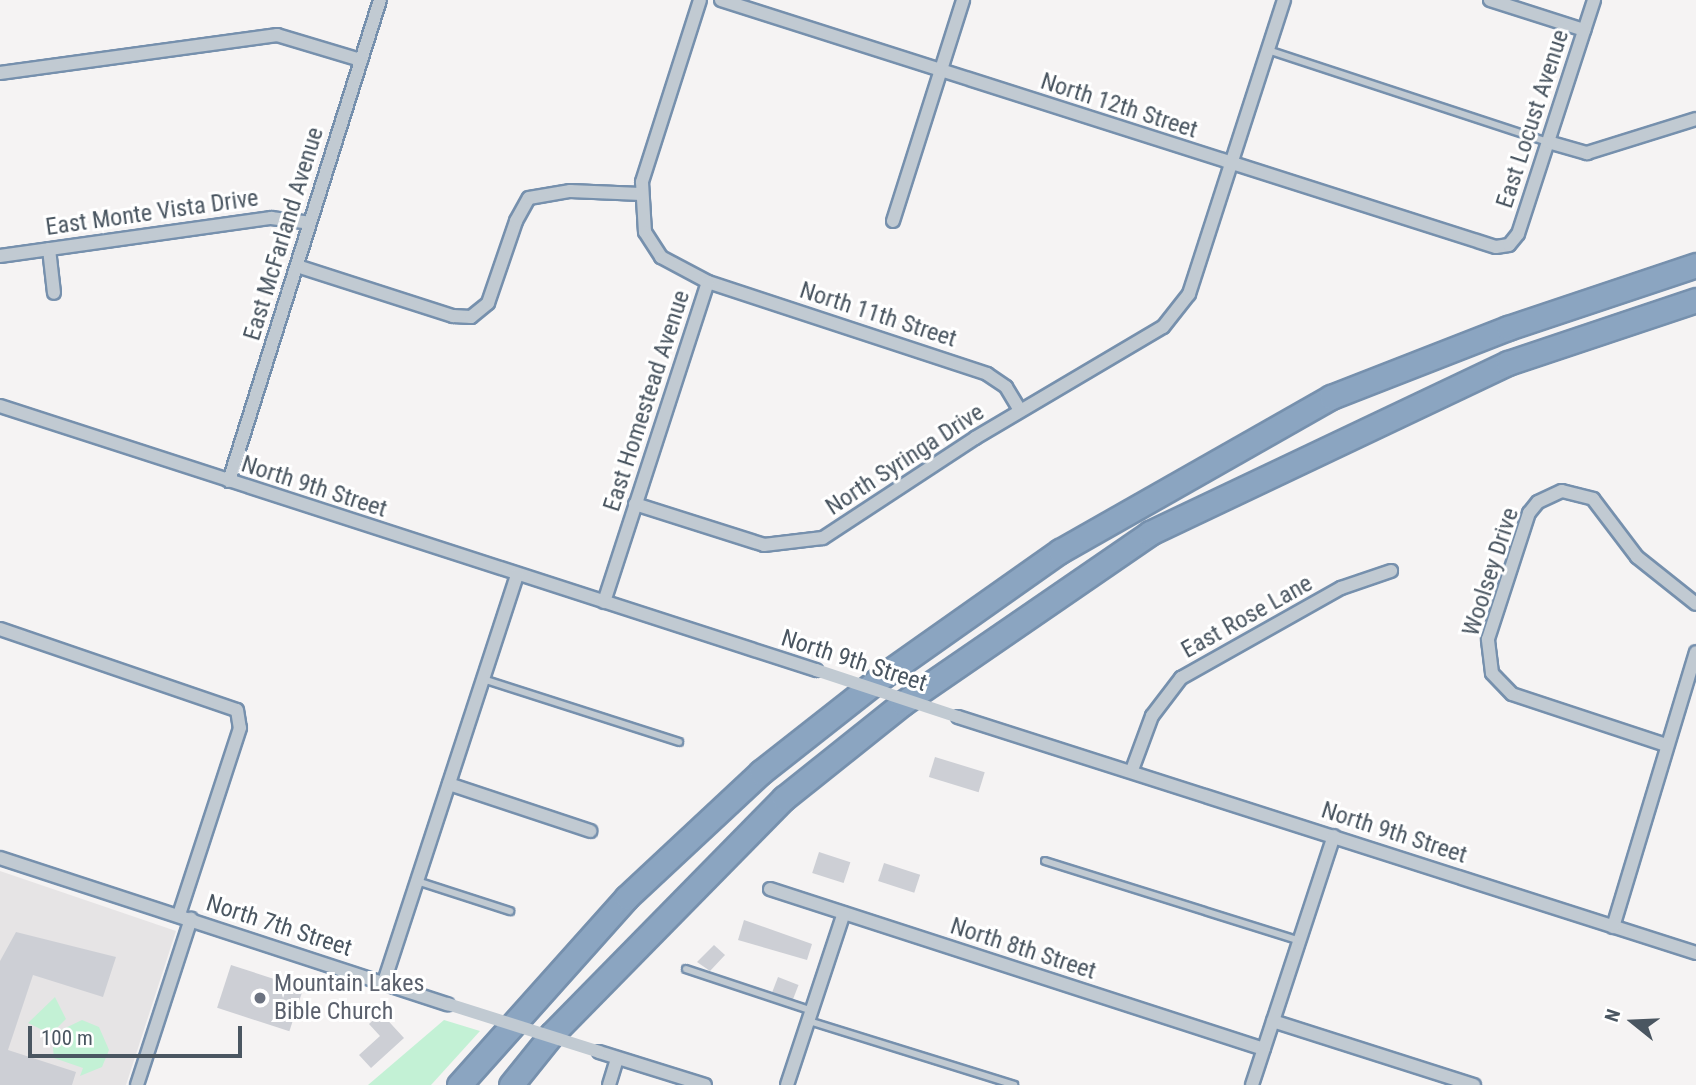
<!DOCTYPE html>
<html>
<head>
<meta charset="utf-8">
<style>
	body { margin:0 }
	#map { position:relative; width:1696px; height:1085px; overflow:hidden; background:#f5f3f3; font-family:"Roboto Condensed",sans-serif }
	div>[style] { position:absolute }
	.education>* { inset:0; background:#e6e4e5 }
	.green>* { inset:0; background:#c3f1d5 }
	.building>* { inset:0; background:#cdcfd5; transform-origin:0 0 }
	.roads { filter:drop-shadow(2px 0 #7690ad) drop-shadow(-2px 0 #7690ad) drop-shadow(0 2px #7690ad) drop-shadow(0 -2px #7690ad) }
	.service>* { height:6px; margin:-3px; padding:0 3px; transform-origin:3px; border-radius:3px; background:#c1cad2 }
	.minor>* { height:12px; margin:-6px; padding:0 6px; transform-origin:6px; border-radius:6px; background:#c1cad2 }
	.motorway>* { height:23px; margin:-11.5px; padding:0 11.5px; transform-origin:11.5px; border-radius:11.5px; background:#8ba5c1 }
	.minor-bridge>* { height:12px; margin:-6px; padding:0 6px; transform-origin:6px; border-radius:6px; background:#c1cad2 }
	.dots>* { width:19px; height:19px; translate:-50% -50%; box-sizing:border-box; border:4px solid #fff; border-radius:50% }
	span { translate:-50% -50%; white-space:nowrap; text-align:center; line-height:1.15; -webkit-text-stroke:6px #fff; paint-order:stroke }
	.street-label { font-size:24px; color:#4a5661 }
	.worship-label { font-size:24px; color:#5b616d }
	.left { translate:0 -50%; text-align:left }
	.north { position:absolute; left:1598px; top:987px; width:70px; height:70px; -webkit-text-stroke:5px #fff; paint-order:stroke; rotate:288deg; font-size:19px; font-weight:700; line-height:28px; text-align:center; color:#4a5661 }
	.north::after { content:''; display:block; margin:auto; width:24px; height:32px; background:#4a5661; clip-path:polygon(50% 0,100% 100%,50% 72%,0 100%) }
	.scale { position:absolute; left:28px; top:1026px; width:214px; height:32px; box-sizing:border-box; border:4px solid #4a5661; border-top:0; padding-left:9px; font-size:21px; line-height:24px; white-space:nowrap; color:#4a5661; -webkit-text-stroke:5px #fff; paint-order:stroke }
</style>
</head>
<body>
<div id="map">
	<div class="education">
		<div style="clip-path:polygon(0 871px,176px 931px,126px 1085px,0 1085px)"></div>
	</div>
	<div class="green">
		<div style="clip-path:polygon(55px 997px,66px 1019px,51px 1034px,28px 1023px)"></div>
		<div style="clip-path:polygon(82px 1020px,99px 1027px,109px 1050px,102px 1067px,80px 1076px,83px 1068px,54px 1058px,53px 1048px,59px 1031px)"></div>
		<div style="clip-path:polygon(444px 1020px,480px 1031px,431px 1085px,368px 1085px)"></div>
	</div>
	<div class="building">
		<div style="left:935px;top:757px;width:52px;height:21px;rotate:17deg"></div>
		<div style="left:819px;top:852px;width:33px;height:22px;rotate:18deg"></div>
		<div style="left:884px;top:863px;width:38px;height:19px;rotate:18deg"></div>
		<div style="clip-path:polygon(744px 920px,812px 944px,807px 960px,738px 940px)"></div>
		<div style="clip-path:polygon(16px 932px,116px 957px,103px 997px,33px 975px,8px 1050px,76px 1072px,72px 1085px,0 1085px,0 961px)"></div>
		<div style="clip-path:polygon(714px 945px,725px 955px,710px 971px,697px 962px)"></div>
		<div style="left:231px;top:965px;width:76px;height:45px;rotate:18deg"></div>
		<div style="left:778px;top:977px;width:22px;height:16px;rotate:21deg"></div>
		<div style="clip-path:polygon(381px 1013px,404px 1038px,371px 1068px,359px 1055px,380px 1036px,369px 1024px)"></div>
	</div>
	<div class="roads">
		<div class="service">
			<div style="left:1268px;top:50px;width:295px;rotate:18.2deg"></div>
			<div style="left:483px;top:679px;width:206px;rotate:17.8deg"></div>
			<div style="left:1045px;top:861px;width:267px;rotate:17.4deg"></div>
			<div style="left:417px;top:881px;width:98px;rotate:17.9deg"></div>
			<div style="left:686px;top:969px;width:133px;rotate:18.4deg"></div>
			<div style="left:809px;top:1021px;width:215px;rotate:17.3deg"></div>
		</div>
		<div class="minor">
			<div style="left:700px;top:0;width:191px;rotate:107.7deg"></div>
			<div style="left:642px;top:182px;width:50px;rotate:86.6deg"></div>
			<div style="left:645px;top:232px;width:30px;rotate:57deg"></div>
			<div style="left:661px;top:257px;width:53px;rotate:28deg"></div>
			<div style="left:708px;top:282px;width:294px;rotate:18.2deg"></div>
			<div style="left:987px;top:374px;width:23px;rotate:34deg"></div>
			<div style="left:1006px;top:387px;width:27px;rotate:59deg"></div>
			<div style="left:721px;top:0;width:813px;rotate:17.68deg"></div>
			<div style="left:1496px;top:247px;width:13px;rotate:-9deg"></div>
			<div style="left:1509px;top:245px;width:14px;rotate:-51deg"></div>
			<div style="left:1518px;top:234px;width:246px;rotate:-72deg"></div>
			<div style="left:1490px;top:0;width:99px;rotate:17.7deg"></div>
			<div style="left:0;top:73px;width:280px;rotate:-7.8deg"></div>
			<div style="left:277px;top:35px;width:88px;rotate:16.6deg"></div>
			<div style="left:1548px;top:142px;width:41px;rotate:15.8deg"></div>
			<div style="left:1587px;top:153px;width:114px;rotate:-17.3deg"></div>
			<div style="left:893px;top:221px;width:232px;rotate:-72.4deg"></div>
			<div style="left:49px;top:249px;width:44px;rotate:83.5deg"></div>
			<div style="left:0;top:256px;width:274px;rotate:-8deg"></div>
			<div style="left:271px;top:218px;width:39px;rotate:7deg"></div>
			<div style="left:297px;top:266px;width:164px;rotate:17.8deg"></div>
			<div style="left:453px;top:316px;width:18px;rotate:3deg"></div>
			<div style="left:471px;top:317px;width:22px;rotate:-39deg"></div>
			<div style="left:488px;top:303px;width:87px;rotate:-71.1deg"></div>
			<div style="left:516px;top:221px;width:26px;rotate:-61deg"></div>
			<div style="left:529px;top:198px;width:42px;rotate:-9.7deg"></div>
			<div style="left:570px;top:191px;width:71px;rotate:2.4deg"></div>
			<div style="left:0;top:406px;width:858px;rotate:17.93deg"></div>
			<div style="left:229px;top:481px;width:504px;rotate:-72.57deg"></div>
			<div style="left:635px;top:504px;width:135px;rotate:17.6deg"></div>
			<div style="left:764px;top:545px;width:59px;rotate:-6.8deg"></div>
			<div style="left:823px;top:538px;width:182px;rotate:-33.3deg"></div>
			<div style="left:975px;top:438px;width:218px;rotate:-30.6deg"></div>
			<div style="left:1163px;top:327px;width:42px;rotate:-51.8deg"></div>
			<div style="left:1189px;top:294px;width:309px;rotate:-72.1deg"></div>
			<div style="left:604px;top:602px;width:336px;rotate:-72deg"></div>
			<div style="left:0;top:629px;width:250px;rotate:18.9deg"></div>
			<div style="left:237px;top:710px;width:18px;rotate:81deg"></div>
			<div style="left:240px;top:728px;width:197px;rotate:108.1deg"></div>
			<div style="left:958px;top:717px;width:775px;rotate:17.73deg"></div>
			<div style="left:1666px;top:745px;width:162px;rotate:-161.7deg"></div>
			<div style="left:1512px;top:694px;width:29px;rotate:-134deg"></div>
			<div style="left:1492px;top:673px;width:34px;rotate:-97deg"></div>
			<div style="left:1488px;top:639px;width:133px;rotate:-72deg"></div>
			<div style="left:1529px;top:513px;width:14px;rotate:-51deg"></div>
			<div style="left:1538px;top:502px;width:26px;rotate:-25deg"></div>
			<div style="left:1562px;top:491px;width:32px;rotate:14deg"></div>
			<div style="left:1593px;top:499px;width:73px;rotate:52.8deg"></div>
			<div style="left:1637px;top:557px;width:75px;rotate:38.5deg"></div>
			<div style="left:1132px;top:770px;width:58px;rotate:-69.7deg"></div>
			<div style="left:1152px;top:716px;width:48px;rotate:-52.7deg"></div>
			<div style="left:1181px;top:678px;width:184px;rotate:-29.4deg"></div>
			<div style="left:1341px;top:588px;width:53px;rotate:-18.8deg"></div>
			<div style="left:449px;top:784px;width:149px;rotate:18.4deg"></div>
			<div style="left:0;top:858px;width:471px;rotate:18.1deg"></div>
			<div style="left:770px;top:889px;width:519px;rotate:17.95deg"></div>
			<div style="left:1613px;top:927px;width:287px;rotate:-73.2deg"></div>
			<div style="left:384px;top:982px;width:429px;rotate:-71.9deg"></div>
			<div style="left:1273px;top:1021px;width:211px;rotate:17.7deg"></div>
			<div style="left:599px;top:1052px;width:111px;rotate:17.3deg"></div>
			<div style="left:137px;top:1085px;width:175px;rotate:-72deg"></div>
			<div style="left:609px;top:1085px;width:28px;rotate:-73deg"></div>
			<div style="left:787px;top:1085px;width:181px;rotate:-71.7deg"></div>
			<div style="left:1252px;top:1085px;width:262px;rotate:-71.8deg"></div>
		</div>
		<div class="motorway">
			<div style="left:459px;top:1085px;width:252px;rotate:-48.2deg"></div>
			<div style="left:627px;top:897px;width:183px;rotate:-43deg"></div>
			<div style="left:761px;top:772px;width:160px;rotate:-38.2deg"></div>
			<div style="left:887px;top:673px;width:212px;rotate:-35.2deg"></div>
			<div style="left:1060px;top:551px;width:312px;rotate:-29.6deg"></div>
			<div style="left:1331px;top:397px;width:190px;rotate:-21.3deg"></div>
			<div style="left:1508px;top:328px;width:198px;rotate:-18.5deg"></div>
			<div style="left:511px;top:1085px;width:65px;rotate:-51.2deg"></div>
			<div style="left:552px;top:1034px;width:331px;rotate:-45.5deg"></div>
			<div style="left:784px;top:798px;width:152px;rotate:-38.6deg"></div>
			<div style="left:903px;top:703px;width:300px;rotate:-34.5deg"></div>
			<div style="left:1150px;top:533px;width:396px;rotate:-25.4deg"></div>
			<div style="left:1508px;top:363px;width:198px;rotate:-18.5deg"></div>
		</div>
	</div>
	<div class="minor-bridge">
		<div style="left:816px;top:670px;width:150px;rotate:18.3deg"></div>
		<div style="left:448px;top:1004px;width:158px;rotate:17.6deg"></div>
	</div>
	<div class="dots">
		<div style="left:260px;top:998px;background:#6b7280"></div>
	</div>
	<div class="street-label">
		<span style="left:1119px;top:106px;rotate:18deg">North 12th Street</span>
		<span style="left:1533px;top:119px;rotate:-72deg">East Locust Avenue</span>
		<span style="left:152px;top:213px;rotate:-8deg">East Monte Vista Drive</span>
		<span style="left:284px;top:234px;rotate:-73deg">East McFarland Avenue</span>
		<span style="left:878px;top:315px;rotate:18deg">North 11th Street</span>
		<span style="left:647px;top:401px;rotate:-72deg">East Homestead Avenue</span>
		<span style="left:905px;top:460px;rotate:-33deg">North Syringa Drive</span>
		<span style="left:314px;top:487px;rotate:18deg">North 9th Street</span>
		<span style="left:1491px;top:572px;rotate:-72deg">Woolsey Drive</span>
		<span style="left:1247px;top:617px;rotate:-29deg">East Rose Lane</span>
		<span style="left:854px;top:661px;rotate:18deg">North 9th Street</span>
		<span style="left:1394px;top:833px;rotate:18deg">North 9th Street</span>
		<span style="left:279px;top:926px;rotate:18deg">North 7th Street</span>
		<span style="left:1023px;top:949px;rotate:18deg">North 8th Street</span>
	</div>
	<div class="worship-label">
		<span class="left" style="left:274px;top:998px">Mountain Lakes<br>Bible Church</span>
	</div>
	<div class="north">N</div>
	<div class="scale">100 m</div>
</div>
</body>
</html>
